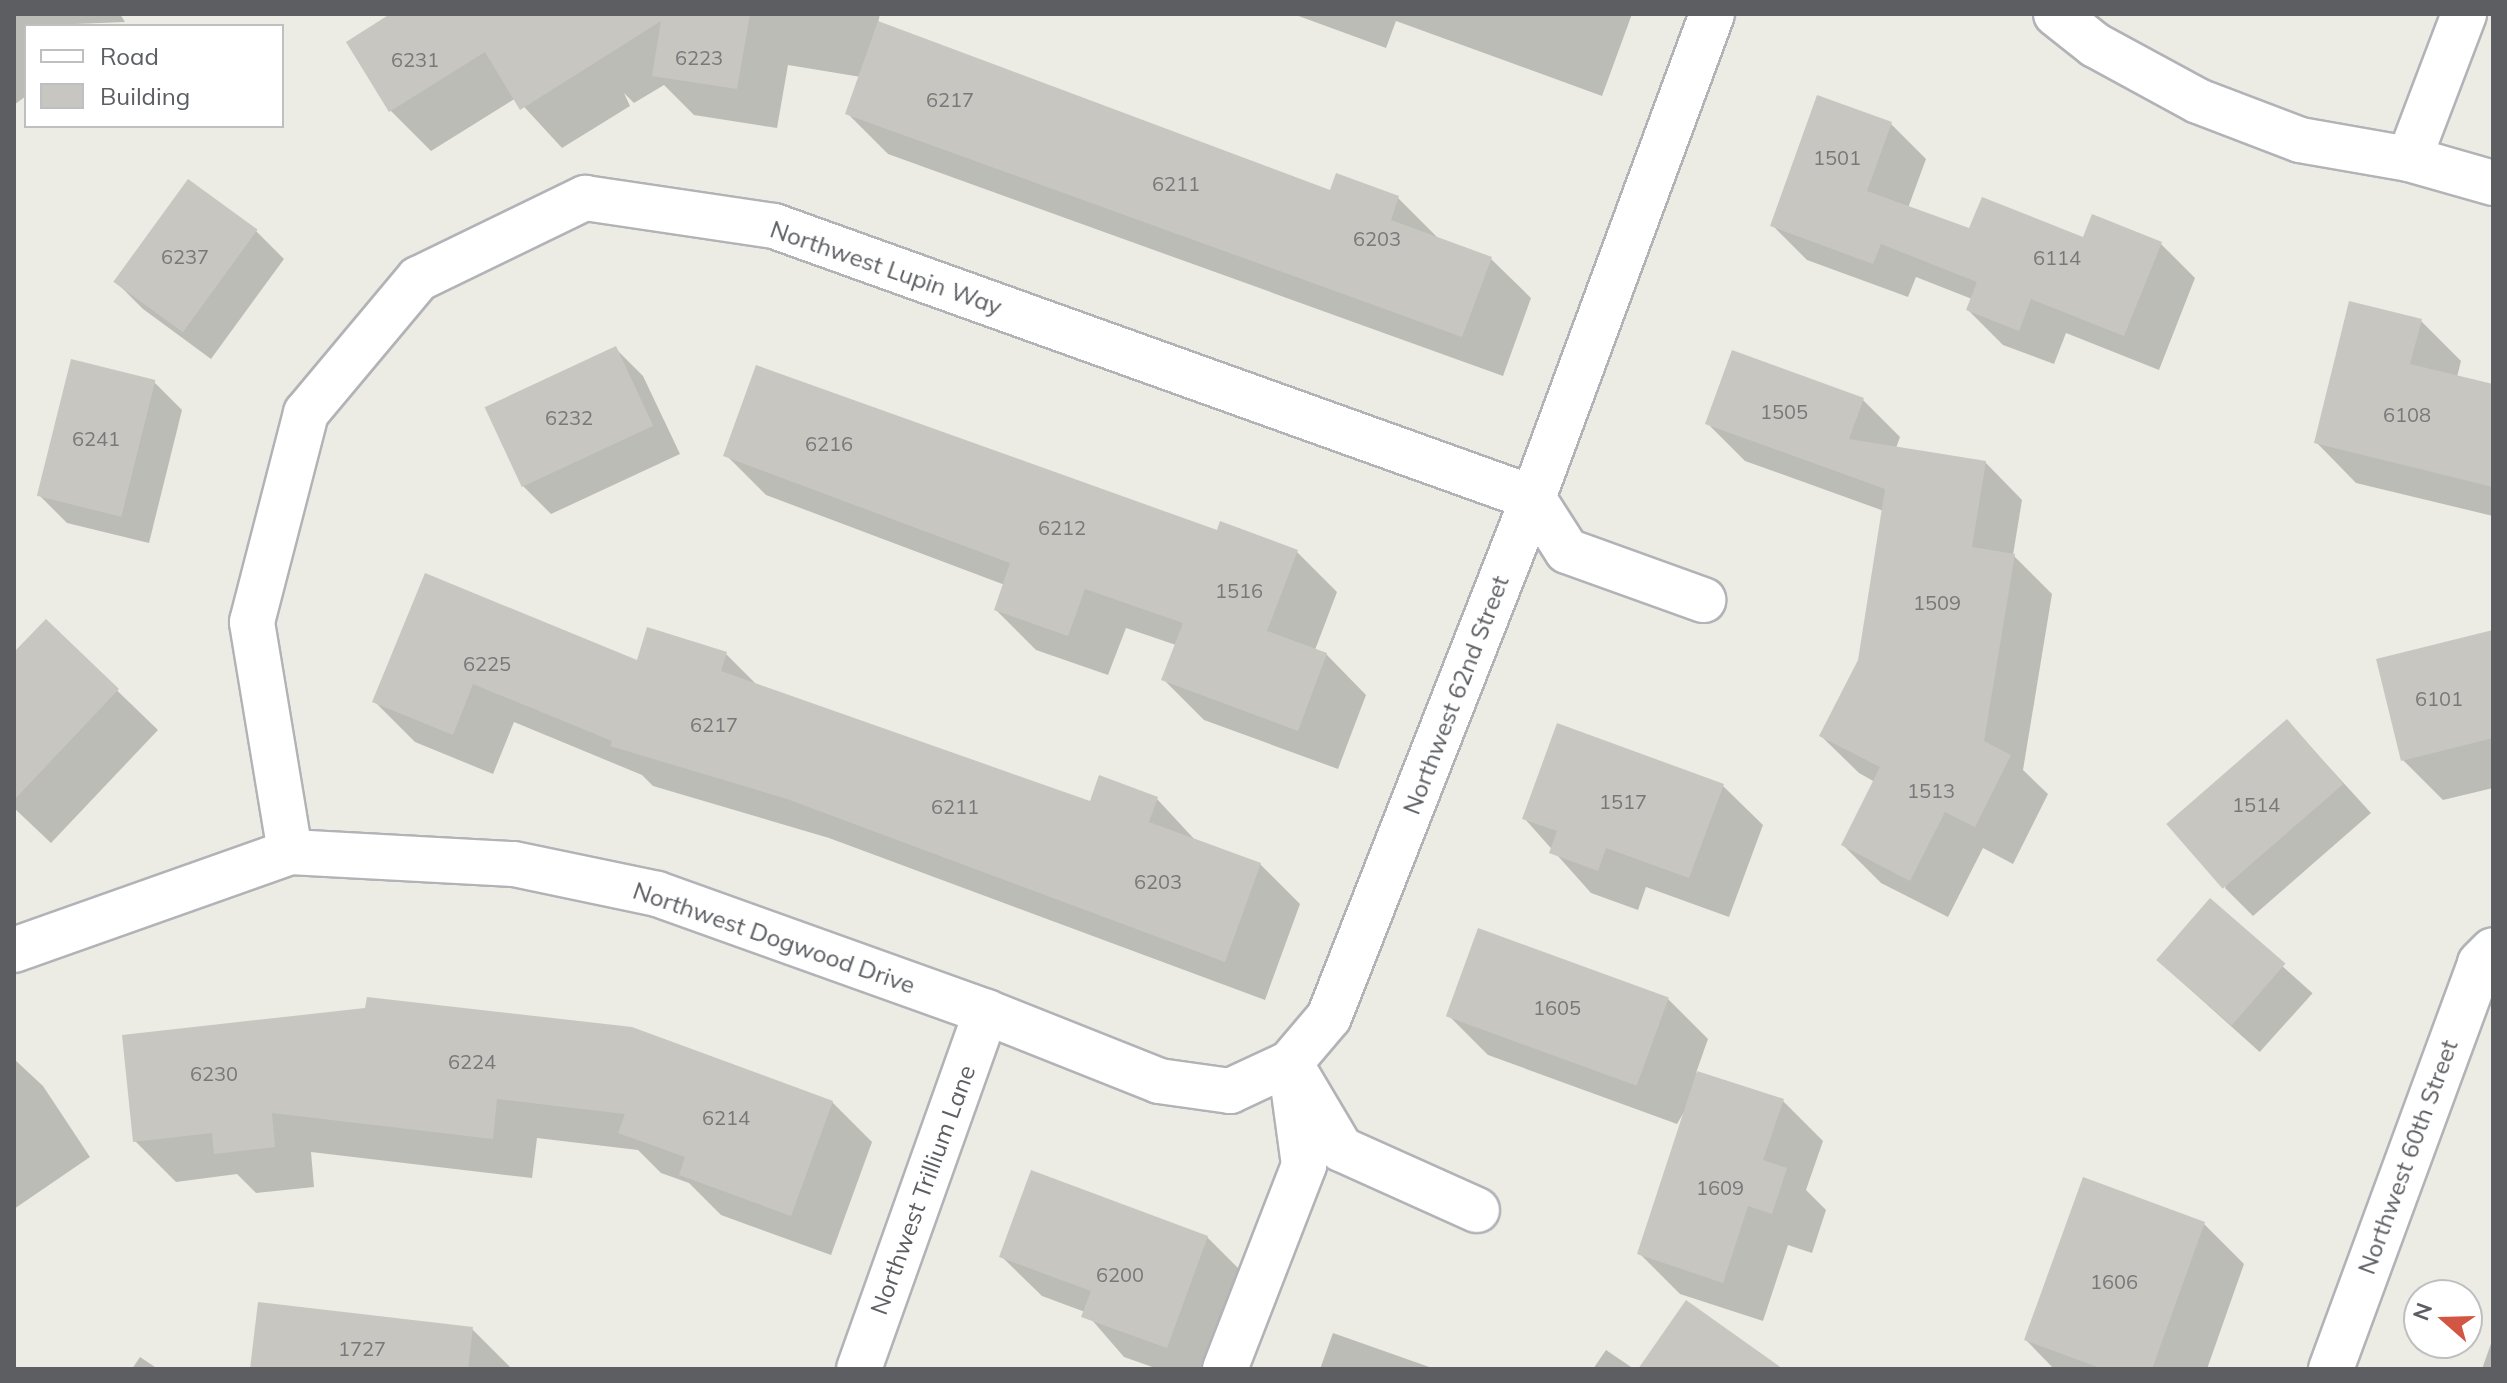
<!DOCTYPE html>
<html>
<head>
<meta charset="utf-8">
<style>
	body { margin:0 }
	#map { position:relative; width:2507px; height:1383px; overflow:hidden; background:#ecebe4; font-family:Mulish,sans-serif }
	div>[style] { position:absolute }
	.shadow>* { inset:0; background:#0003; transform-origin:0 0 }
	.building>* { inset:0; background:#c8c6c0; transform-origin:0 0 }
	.roads { filter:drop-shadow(2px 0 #b1b3b7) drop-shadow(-2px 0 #b1b3b7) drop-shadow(0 2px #b1b3b7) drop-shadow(0 -2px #b1b3b7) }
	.street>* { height:44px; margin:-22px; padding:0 22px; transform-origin:22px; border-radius:22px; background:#fff }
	span { translate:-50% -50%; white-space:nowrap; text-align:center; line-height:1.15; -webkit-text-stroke:6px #fff; paint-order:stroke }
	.number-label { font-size:20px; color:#77787a }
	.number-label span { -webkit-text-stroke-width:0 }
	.street-label { font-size:24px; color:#5c5e62 }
	.frame { position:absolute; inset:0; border:16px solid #5c5e62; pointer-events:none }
	.legend { position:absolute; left:24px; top:24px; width:260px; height:104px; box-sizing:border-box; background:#fff; border:2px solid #bebfc0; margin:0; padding:10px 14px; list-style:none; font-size:24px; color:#5c5e62 }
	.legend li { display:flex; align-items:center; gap:16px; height:40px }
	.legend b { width:40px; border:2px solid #bebfc0 }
	.north { position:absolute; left:2403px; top:1279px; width:80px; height:80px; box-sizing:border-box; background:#fff; border:2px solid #bebfc0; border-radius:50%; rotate:290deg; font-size:22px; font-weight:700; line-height:32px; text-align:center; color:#5c5e62 }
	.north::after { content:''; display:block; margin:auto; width:28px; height:36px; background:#d35543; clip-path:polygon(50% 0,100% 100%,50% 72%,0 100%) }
</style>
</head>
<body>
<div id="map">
	<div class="shadow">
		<div style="clip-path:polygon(14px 14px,120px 14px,125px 22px,26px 26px,26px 96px,14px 105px)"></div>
		<div style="clip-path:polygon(394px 14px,880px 14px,878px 23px,1331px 192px,1398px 198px,1438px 238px,1490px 258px,1531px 298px,1503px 376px,888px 154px,848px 114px,861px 77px,788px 65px,777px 128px,694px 115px,664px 85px,634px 103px,624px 93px,630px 106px,562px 148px,516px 98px,431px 151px,391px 111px)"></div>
		<div style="clip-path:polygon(1293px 14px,1632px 14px,1602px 96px,1396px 21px,1386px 48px)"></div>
		<div style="clip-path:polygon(1819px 98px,1891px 124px,1926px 159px,1908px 208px,1970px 231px,2160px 243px,2195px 278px,2159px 370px,2066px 333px,2054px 364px,2003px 345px,1968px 310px,1972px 299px,1916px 277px,1908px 297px,1807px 260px,1772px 225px)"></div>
		<div style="clip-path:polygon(256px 231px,284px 259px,211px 359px,143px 309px,115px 281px)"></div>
		<div style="clip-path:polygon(2421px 321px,2461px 361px,2457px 377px,2493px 386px,2493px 516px,2356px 483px,2316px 442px)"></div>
		<div style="clip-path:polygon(615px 348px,643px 376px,680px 454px,551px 514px,523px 486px)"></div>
		<div style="clip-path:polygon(154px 382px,182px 410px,149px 543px,67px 523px,39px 495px)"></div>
		<div style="clip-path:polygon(1863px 400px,1900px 437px,1896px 448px,1985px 462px,2022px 500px,2013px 555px,2052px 594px,2023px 770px,2048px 794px,2013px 864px,1983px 848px,1948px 917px,1881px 883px,1843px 845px,1875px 782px,1859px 773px,1821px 736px,1860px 660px,1884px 511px,1745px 461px,1707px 423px)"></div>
		<div style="clip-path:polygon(726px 455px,1218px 532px,1297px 552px,1337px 592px,1315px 650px,1326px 654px,1366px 695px,1338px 769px,1204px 720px,1164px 680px,1176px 645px,1126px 628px,1108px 675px,1036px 650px,996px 610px,1005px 585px,766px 495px)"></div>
		<div style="clip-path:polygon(426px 576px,638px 663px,726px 654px,758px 686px,1091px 803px,1157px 799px,1196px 841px,1260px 864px,1300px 904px,1265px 1000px,829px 838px,653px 786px,642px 775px,514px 722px,493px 774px,415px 742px,375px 702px)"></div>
		<div style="clip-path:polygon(46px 622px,158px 730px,51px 843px,14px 808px,14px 655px)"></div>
		<div style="clip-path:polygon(2493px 632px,2493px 788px,2443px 800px,2403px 760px)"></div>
		<div style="clip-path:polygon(2287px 721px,2371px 813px,2253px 916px,2225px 888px)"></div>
		<div style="clip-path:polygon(1722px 785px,1763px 825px,1729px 917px,1646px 887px,1638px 910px,1591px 893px,1524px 818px)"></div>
		<div style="left:2210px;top:901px;width:138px;height:79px;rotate:42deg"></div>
		<div style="clip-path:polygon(1668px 999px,1708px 1039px,1696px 1073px,1783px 1101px,1823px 1141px,1806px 1190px,1826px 1210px,1812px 1253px,1788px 1245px,1763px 1321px,1680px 1294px,1640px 1254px,1687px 1107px,1677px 1124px,1488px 1055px,1448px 1015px)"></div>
		<div style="clip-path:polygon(124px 1037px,832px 1102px,872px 1142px,831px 1255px,721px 1215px,689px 1183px,661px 1173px,638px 1150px,537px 1138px,532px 1178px,311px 1152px,314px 1187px,256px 1193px,237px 1174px,176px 1182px,135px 1141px)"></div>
		<div style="clip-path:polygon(14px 1059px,43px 1086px,90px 1157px,14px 1209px)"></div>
		<div style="clip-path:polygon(2204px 1224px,2244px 1264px,2207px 1369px,2054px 1369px,2026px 1340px)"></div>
		<div style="clip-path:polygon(1207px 1237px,1247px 1277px,1214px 1369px,1158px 1369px,1124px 1357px,1085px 1312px,1042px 1296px,1001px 1256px)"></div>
		<div style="clip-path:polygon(472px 1329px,512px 1369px,252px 1369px)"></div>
		<div style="clip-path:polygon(1333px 1333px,1435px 1369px,1320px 1369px)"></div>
		<div style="clip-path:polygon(2493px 1338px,2493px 1369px,2482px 1369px)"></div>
		<div style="clip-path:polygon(1606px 1350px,1634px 1369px,1593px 1369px)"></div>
		<div style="clip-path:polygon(140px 1357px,158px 1369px,132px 1369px)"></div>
	</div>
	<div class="building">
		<div style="clip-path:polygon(390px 14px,750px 14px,737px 89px,652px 76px,661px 21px,520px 110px,485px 52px,389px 112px,346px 42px)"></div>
		<div style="clip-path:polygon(878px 21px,1330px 190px,1336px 173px,1399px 196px,1391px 220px,1492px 257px,1462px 337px,845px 114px)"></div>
		<div style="clip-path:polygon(1817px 95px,1892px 122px,1867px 191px,1969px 228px,1982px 197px,2083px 237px,2092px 214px,2162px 242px,2124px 336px,2031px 299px,2019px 331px,1966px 310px,1977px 282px,1881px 244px,1873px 264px,1770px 226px)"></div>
		<div style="left:188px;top:179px;width:86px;height:127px;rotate:36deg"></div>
		<div style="clip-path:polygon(2349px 301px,2422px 319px,2410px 364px,2493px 384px,2493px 487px,2314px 443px)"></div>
		<div style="left:616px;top:346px;width:88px;height:145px;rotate:65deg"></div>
		<div style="clip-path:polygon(1732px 350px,1864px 398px,1849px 439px,1986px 461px,1972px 547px,2015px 554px,1984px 741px,2011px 755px,1975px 827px,1945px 812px,1910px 881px,1841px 845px,1880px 767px,1819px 736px,1858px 660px,1885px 489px,1705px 424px)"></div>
		<div style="left:71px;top:359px;width:87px;height:141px;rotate:14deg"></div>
		<div style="clip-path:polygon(756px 365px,1217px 530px,1220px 521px,1298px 550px,1267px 631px,1327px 653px,1298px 731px,1161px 680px,1183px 623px,1085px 589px,1068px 636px,994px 610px,1010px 563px,723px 456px)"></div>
		<div style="clip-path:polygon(425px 573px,637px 660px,647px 627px,727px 652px,721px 671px,1090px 801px,1099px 775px,1158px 797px,1149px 822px,1261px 863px,1225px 962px,787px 799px,610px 746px,612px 741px,473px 684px,453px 735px,372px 702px)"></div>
		<div style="clip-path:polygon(46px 619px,119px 689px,14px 800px,14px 652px)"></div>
		<div style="clip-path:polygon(2493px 630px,2493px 738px,2401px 761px,2376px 659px)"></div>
		<div style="left:2287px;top:719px;width:86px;height:160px;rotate:49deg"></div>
		<div style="clip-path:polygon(1557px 723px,1724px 784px,1689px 878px,1606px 848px,1598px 871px,1549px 853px,1557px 831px,1522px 819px)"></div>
		<div style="left:2210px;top:898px;width:100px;height:82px;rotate:41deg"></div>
		<div style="left:1478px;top:928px;width:203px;height:94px;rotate:20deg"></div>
		<div style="clip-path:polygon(367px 997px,632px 1027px,833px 1101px,791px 1216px,679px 1175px,685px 1157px,618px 1133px,625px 1114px,497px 1099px,493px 1139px,272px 1113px,275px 1147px,214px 1154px,212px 1133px,133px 1142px,122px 1035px,365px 1008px)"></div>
		<div style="clip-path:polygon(1697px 1071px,1784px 1099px,1763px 1160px,1787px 1168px,1772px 1214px,1748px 1206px,1723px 1283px,1637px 1254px)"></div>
		<div style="clip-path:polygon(1031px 1170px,1208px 1236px,1167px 1348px,1081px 1317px,1091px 1291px,999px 1257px)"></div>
		<div style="clip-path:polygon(2083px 1177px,2205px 1222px,2152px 1369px,2103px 1369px,2024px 1340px)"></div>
		<div style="clip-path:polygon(1686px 1300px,1783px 1369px,1638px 1369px)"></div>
		<div style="clip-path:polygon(258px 1302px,473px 1327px,468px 1369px,250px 1369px)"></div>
	</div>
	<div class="roads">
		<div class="street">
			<div style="left:2056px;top:14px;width:50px;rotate:38.5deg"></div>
			<div style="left:2095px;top:45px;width:117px;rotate:28.5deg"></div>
			<div style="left:2198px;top:101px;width:109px;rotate:20.9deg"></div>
			<div style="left:2300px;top:140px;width:111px;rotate:9.9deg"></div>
			<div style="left:2409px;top:159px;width:87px;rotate:15.9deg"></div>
			<div style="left:2409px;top:159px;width:155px;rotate:-69.2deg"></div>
			<div style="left:290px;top:852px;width:233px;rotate:-99.4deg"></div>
			<div style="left:252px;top:622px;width:216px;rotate:-75.5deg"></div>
			<div style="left:306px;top:413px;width:175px;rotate:-50.1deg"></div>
			<div style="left:418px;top:279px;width:186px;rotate:-25.9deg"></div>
			<div style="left:585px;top:198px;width:191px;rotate:8.4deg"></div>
			<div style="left:774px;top:226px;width:806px;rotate:19.72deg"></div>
			<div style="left:1533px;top:498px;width:63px;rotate:57.3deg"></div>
			<div style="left:1567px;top:551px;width:145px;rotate:19.8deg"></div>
			<div style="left:14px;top:950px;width:293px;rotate:-19.5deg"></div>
			<div style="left:290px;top:852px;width:224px;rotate:3.1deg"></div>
			<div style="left:514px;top:864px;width:146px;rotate:11.8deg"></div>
			<div style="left:657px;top:894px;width:350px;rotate:19.7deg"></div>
			<div style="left:986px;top:1012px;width:186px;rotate:21.7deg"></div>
			<div style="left:1159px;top:1081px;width:72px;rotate:8deg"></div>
			<div style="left:1230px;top:1091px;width:66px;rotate:-25deg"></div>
			<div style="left:1290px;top:1063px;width:100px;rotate:59.3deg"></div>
			<div style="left:1341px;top:1149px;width:149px;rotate:24.2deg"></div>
			<div style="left:859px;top:1369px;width:379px;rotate:-70.4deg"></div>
			<div style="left:1225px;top:1369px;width:219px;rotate:-68.8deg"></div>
			<div style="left:1304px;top:1165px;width:103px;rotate:-97.8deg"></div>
			<div style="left:1290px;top:1063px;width:60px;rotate:-49.7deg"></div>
			<div style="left:1329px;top:1017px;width:558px;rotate:-68.54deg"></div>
			<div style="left:1533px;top:498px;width:516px;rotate:-69.7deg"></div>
			<div style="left:2331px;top:1369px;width:432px;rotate:-69.8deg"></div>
			<div style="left:2480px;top:963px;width:18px;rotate:-45deg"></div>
		</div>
	</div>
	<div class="number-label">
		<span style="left:699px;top:57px">6223</span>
		<span style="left:415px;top:59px">6231</span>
		<span style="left:950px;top:99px">6217</span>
		<span style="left:1837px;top:157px">1501</span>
		<span style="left:1176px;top:183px">6211</span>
		<span style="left:1377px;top:238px">6203</span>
		<span style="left:185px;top:256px">6237</span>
		<span style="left:2057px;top:257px">6114</span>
		<span style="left:1784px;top:411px">1505</span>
		<span style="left:2407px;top:414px">6108</span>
		<span style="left:569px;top:417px">6232</span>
		<span style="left:96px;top:438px">6241</span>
		<span style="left:829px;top:443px">6216</span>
		<span style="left:1062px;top:527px">6212</span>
		<span style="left:1239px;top:590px">1516</span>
		<span style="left:1937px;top:602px">1509</span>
		<span style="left:487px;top:663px">6225</span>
		<span style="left:2439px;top:698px">6101</span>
		<span style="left:714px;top:724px">6217</span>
		<span style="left:1931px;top:790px">1513</span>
		<span style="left:1623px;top:801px">1517</span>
		<span style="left:2256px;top:804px">1514</span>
		<span style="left:955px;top:806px">6211</span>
		<span style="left:1158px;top:881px">6203</span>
		<span style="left:1557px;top:1007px">1605</span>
		<span style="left:472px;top:1061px">6224</span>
		<span style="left:214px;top:1073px">6230</span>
		<span style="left:726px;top:1117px">6214</span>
		<span style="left:1720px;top:1187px">1609</span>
		<span style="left:1120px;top:1274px">6200</span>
		<span style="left:2114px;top:1281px">1606</span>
		<span style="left:362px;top:1348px">1727</span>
	</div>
	<div class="street-label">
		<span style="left:886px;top:268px;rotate:19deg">Northwest Lupin Way</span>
		<span style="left:1456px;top:695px;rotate:-69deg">Northwest 62nd Street</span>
		<span style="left:774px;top:938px;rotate:19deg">Northwest Dogwood Drive</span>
		<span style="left:2408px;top:1157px;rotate:-70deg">Northwest 60th Street</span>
		<span style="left:923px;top:1190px;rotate:-70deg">Northwest Trillium Lane</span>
	</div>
	<div class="frame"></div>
	<ul class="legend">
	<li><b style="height:10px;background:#fff"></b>Road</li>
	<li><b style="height:22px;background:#c8c6c0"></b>Building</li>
	</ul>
	<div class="north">N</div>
</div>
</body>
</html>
